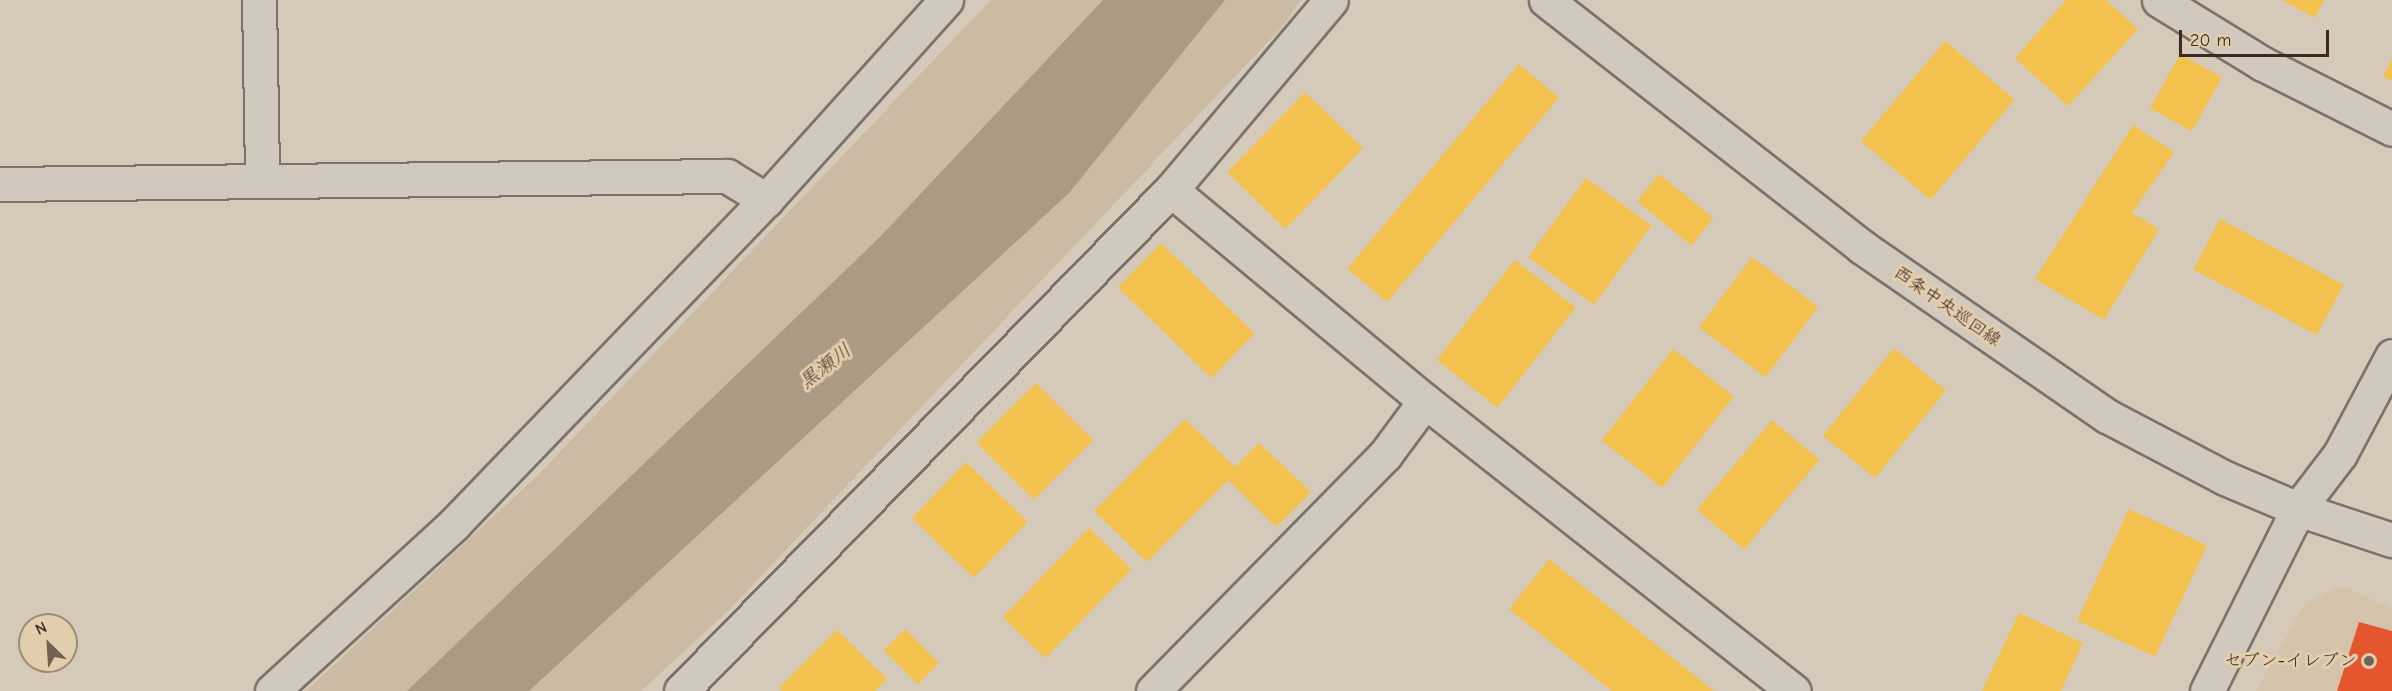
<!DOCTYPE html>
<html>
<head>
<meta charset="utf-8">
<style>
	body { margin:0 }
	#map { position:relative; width:2392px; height:691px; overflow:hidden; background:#d5cab9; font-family:"Comic Neue","Klee One",sans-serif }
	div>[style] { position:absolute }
	.built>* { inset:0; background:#d4c3ab }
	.green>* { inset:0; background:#ccbba4 }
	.water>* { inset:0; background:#ac9b84 }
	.homes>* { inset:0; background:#f2c14e; transform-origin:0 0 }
	.shops>* { inset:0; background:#e4572e }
	.roads { filter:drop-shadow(2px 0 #7b7369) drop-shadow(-2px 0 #7b7369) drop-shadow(0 2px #7b7369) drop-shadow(0 -2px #7b7369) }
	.street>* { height:33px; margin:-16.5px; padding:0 16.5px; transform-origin:16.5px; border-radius:16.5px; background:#d1c9bd }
	.secondary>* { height:33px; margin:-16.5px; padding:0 16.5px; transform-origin:16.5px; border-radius:16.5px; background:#d1c9bd }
	.dots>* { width:16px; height:16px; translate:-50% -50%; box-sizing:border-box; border:3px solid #e2cdac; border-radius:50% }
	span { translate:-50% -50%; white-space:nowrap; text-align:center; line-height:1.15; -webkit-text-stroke:6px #e2cdac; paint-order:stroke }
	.street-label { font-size:18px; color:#3b2a1e }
	.poi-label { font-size:18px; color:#3b2a1e }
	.right { translate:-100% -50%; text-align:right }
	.water-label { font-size:20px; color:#4e3d2e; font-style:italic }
	.north { position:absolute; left:18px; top:613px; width:60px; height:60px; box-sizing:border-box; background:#e2cdac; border:2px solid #9f8c73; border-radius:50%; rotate:335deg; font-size:16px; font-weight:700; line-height:24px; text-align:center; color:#3b2a1e }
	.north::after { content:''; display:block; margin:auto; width:21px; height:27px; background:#716254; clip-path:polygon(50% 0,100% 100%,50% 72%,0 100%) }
	.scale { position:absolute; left:2179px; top:30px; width:150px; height:27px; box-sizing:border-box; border:3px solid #3b2a1e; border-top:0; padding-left:8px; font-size:18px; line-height:21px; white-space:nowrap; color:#3b2a1e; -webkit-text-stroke:4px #e2cdac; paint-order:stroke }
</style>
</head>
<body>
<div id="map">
	<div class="built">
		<div style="clip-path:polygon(2341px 586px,2392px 608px,2392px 691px,2256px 691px,2305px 603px)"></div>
	</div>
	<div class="green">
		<div style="clip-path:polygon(991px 0,1301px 0,1282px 27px,729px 610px,641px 691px,306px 691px,537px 476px)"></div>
	</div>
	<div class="water">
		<div style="clip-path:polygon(1103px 0,1225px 0,1069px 193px,529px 691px,407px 691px,879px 238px)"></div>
	</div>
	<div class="homes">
		<div style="clip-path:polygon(2066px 0,2106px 0,2138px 29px,2068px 106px,2015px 58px)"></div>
		<div style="clip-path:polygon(2282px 0,2324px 0,2315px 18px)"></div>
		<div style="left:1945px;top:41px;width:91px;height:131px;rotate:40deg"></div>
		<div style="left:2180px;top:54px;width:48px;height:62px;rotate:29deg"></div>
		<div style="clip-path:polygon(2392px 59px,2392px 81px,2383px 76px)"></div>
		<div style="left:1519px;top:64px;width:52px;height:267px;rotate:40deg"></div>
		<div style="left:1305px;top:92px;width:81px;height:112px;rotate:44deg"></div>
		<div style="clip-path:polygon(2133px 125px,2174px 152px,2132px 213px,2159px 229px,2104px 320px,2035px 279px)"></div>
		<div style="left:1659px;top:174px;width:70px;height:35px;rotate:39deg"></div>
		<div style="left:1586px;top:178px;width:81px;height:98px;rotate:36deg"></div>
		<div style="left:2220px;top:219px;width:140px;height:57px;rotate:28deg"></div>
		<div style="left:1161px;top:243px;width:130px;height:62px;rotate:44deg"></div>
		<div style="left:1752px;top:257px;width:83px;height:88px;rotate:37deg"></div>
		<div style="left:1515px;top:260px;width:77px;height:127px;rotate:38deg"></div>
		<div style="left:1894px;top:348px;width:67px;height:113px;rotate:39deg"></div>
		<div style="left:1673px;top:349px;width:77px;height:116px;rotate:38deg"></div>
		<div style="left:1036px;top:383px;width:81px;height:84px;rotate:45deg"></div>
		<div style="clip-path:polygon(1185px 419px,1235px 467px,1259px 443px,1311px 492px,1276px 527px,1228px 480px,1147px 562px,1094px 511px)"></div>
		<div style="left:1772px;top:420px;width:62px;height:117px;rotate:40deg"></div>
		<div style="left:966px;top:462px;width:86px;height:78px;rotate:44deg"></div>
		<div style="left:2129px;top:509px;width:86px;height:123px;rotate:25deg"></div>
		<div style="left:1089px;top:528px;width:59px;height:124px;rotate:44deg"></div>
		<div style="clip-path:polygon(1549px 559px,1714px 691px,1612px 691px,1509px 609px)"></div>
		<div style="clip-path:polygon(2019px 613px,2083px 643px,2061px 691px,1982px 691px)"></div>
		<div style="left:905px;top:629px;width:48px;height:30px;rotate:45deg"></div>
		<div style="clip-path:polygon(837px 630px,887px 679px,875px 691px,782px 691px,779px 688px)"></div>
	</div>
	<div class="shops">
		<div style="clip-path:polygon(2359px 622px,2392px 631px,2392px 691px,2337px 691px)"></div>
	</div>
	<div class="roads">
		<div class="street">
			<div style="left:259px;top:0;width:179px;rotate:89deg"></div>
			<div style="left:2159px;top:0;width:122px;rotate:31.6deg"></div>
			<div style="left:2263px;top:64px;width:144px;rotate:26.7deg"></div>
			<div style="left:0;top:184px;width:727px;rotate:-0.63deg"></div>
			<div style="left:727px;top:176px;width:46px;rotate:31.6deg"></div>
			<div style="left:1171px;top:190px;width:330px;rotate:39.7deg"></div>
			<div style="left:1425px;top:401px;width:469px;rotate:38.2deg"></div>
			<div style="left:2298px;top:509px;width:69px;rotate:-52.6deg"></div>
			<div style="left:2340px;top:454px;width:111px;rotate:-62deg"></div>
			<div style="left:272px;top:691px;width:247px;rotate:-42.5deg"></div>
			<div style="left:454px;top:524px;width:450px;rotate:-46.1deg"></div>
			<div style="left:766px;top:200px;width:269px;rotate:-48deg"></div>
			<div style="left:681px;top:691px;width:701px;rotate:-45.64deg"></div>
			<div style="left:1171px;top:190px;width:248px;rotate:-49.9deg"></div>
			<div style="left:1153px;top:691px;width:331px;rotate:-45.5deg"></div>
			<div style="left:1385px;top:455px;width:67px;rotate:-53.5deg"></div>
		</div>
		<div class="secondary">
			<div style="left:1546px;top:0;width:401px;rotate:38deg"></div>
			<div style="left:1862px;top:247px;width:298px;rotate:34.6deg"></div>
			<div style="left:2107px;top:416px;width:133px;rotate:27.7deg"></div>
			<div style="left:2225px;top:478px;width:79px;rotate:23deg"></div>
			<div style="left:2298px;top:509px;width:99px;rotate:18.3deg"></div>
			<div style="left:2207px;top:691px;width:203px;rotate:-63.4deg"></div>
		</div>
	</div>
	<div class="dots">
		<div style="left:2369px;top:661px;background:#716254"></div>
	</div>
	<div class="street-label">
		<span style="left:1947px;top:307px;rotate:35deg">西条中央巡回線</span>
	</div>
	<div class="poi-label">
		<span class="right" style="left:2357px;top:661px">セブン-イレブン</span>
	</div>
	<div class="water-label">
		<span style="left:825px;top:366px;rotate:-38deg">黒瀬川</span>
	</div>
	<div class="north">N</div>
	<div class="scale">20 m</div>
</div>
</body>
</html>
